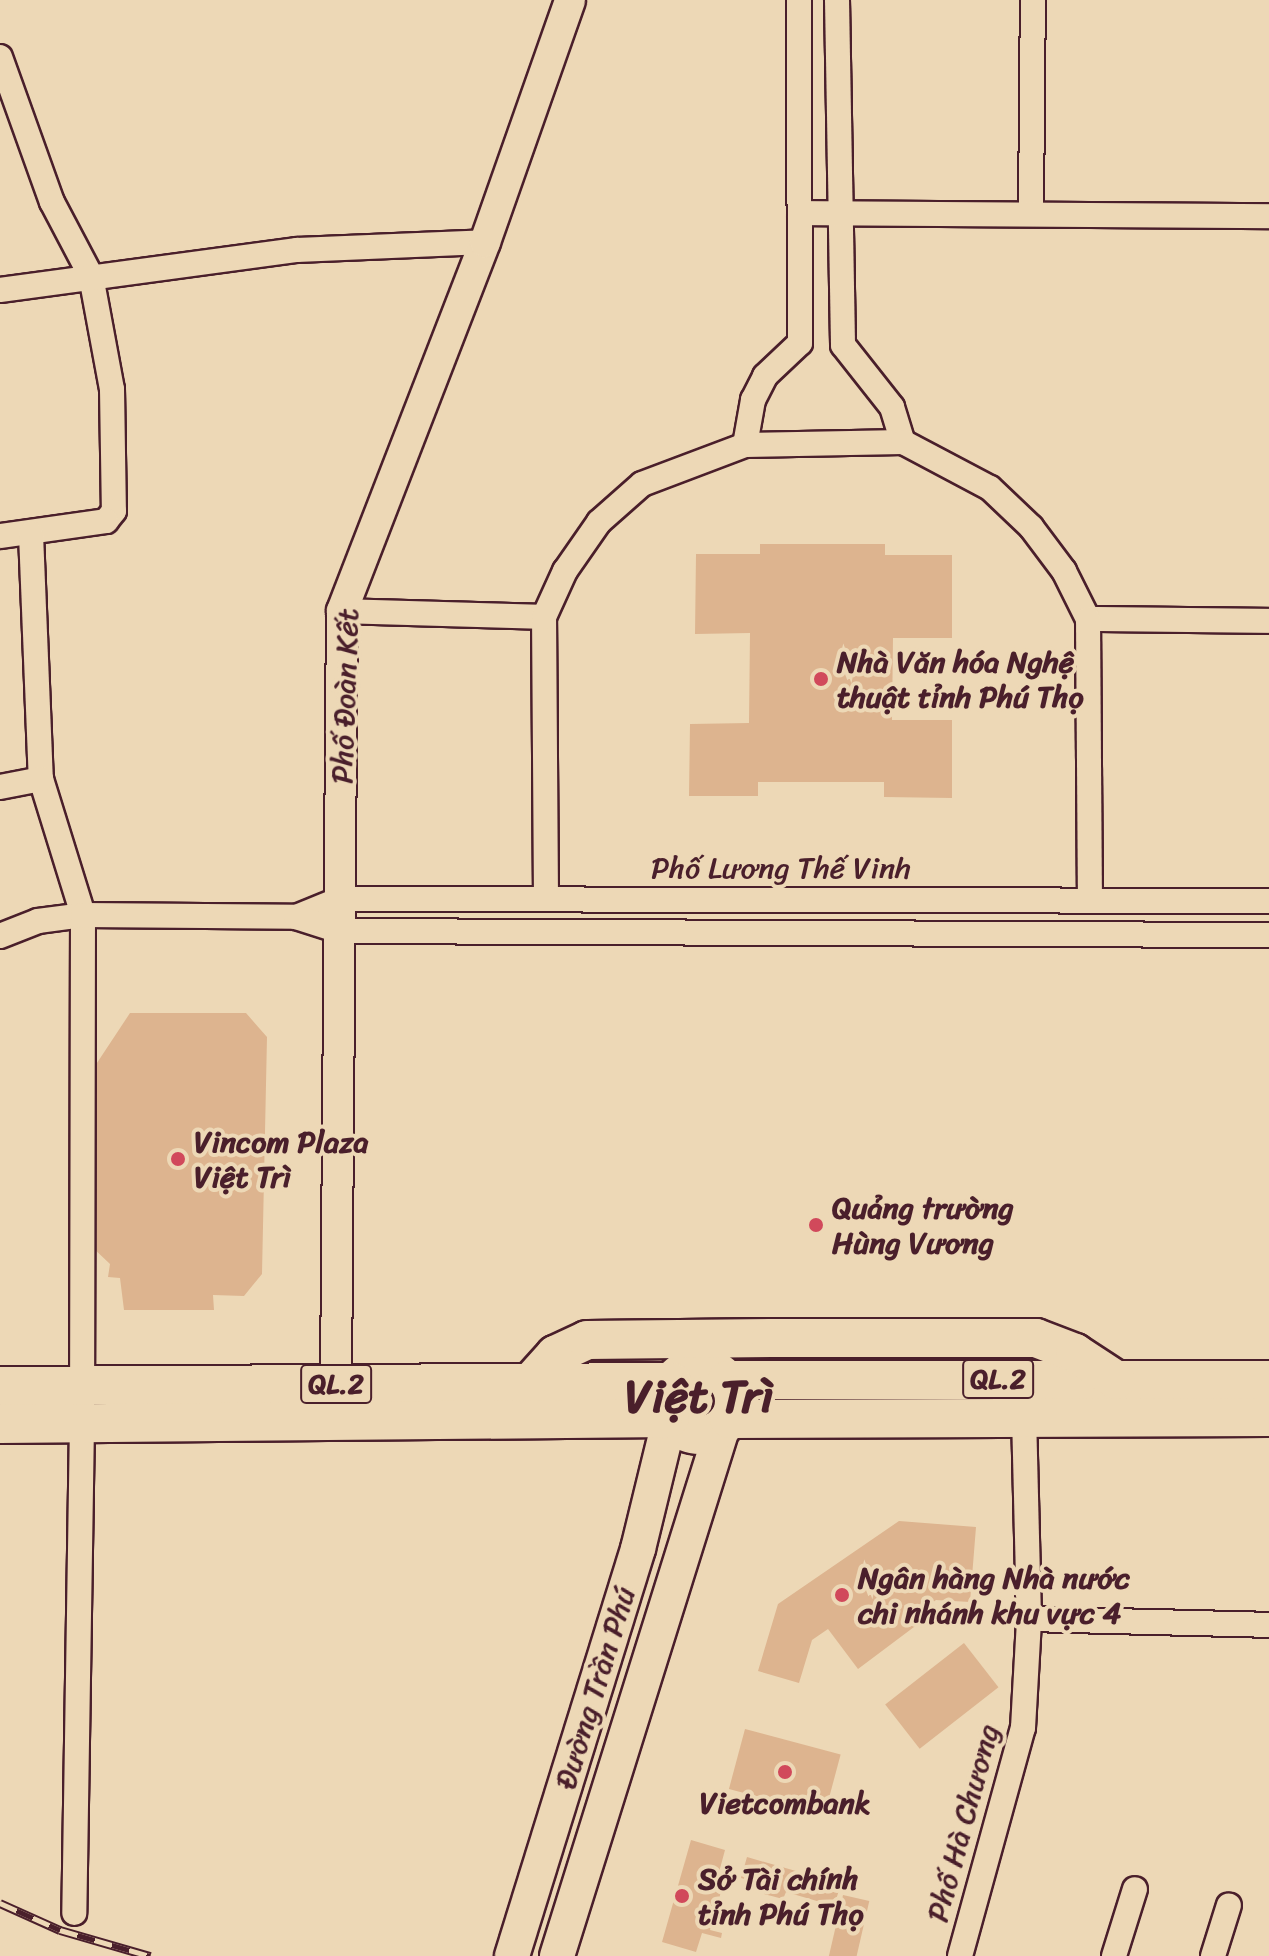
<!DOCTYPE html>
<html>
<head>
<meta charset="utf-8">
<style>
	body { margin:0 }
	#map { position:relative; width:1269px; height:1956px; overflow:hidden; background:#edd8b6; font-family:Sriracha,sans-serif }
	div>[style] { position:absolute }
	.building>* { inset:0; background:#ddb48f; transform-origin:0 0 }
	.roads { filter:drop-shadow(2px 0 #4a1f2b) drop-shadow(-2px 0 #4a1f2b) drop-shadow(0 2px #4a1f2b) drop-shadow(0 -2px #4a1f2b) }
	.minor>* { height:24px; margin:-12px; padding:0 12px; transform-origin:12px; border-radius:12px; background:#edd8b6 }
	.tertiary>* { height:30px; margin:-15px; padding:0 15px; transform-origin:15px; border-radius:15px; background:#edd8b6 }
	.secondary>* { height:34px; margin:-17px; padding:0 17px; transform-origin:17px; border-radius:17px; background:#edd8b6 }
	.primary>* { height:38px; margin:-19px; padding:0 19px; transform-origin:19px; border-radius:19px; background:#edd8b6 }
	.primary>.ring { margin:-19px; padding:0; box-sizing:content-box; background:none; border:38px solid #edd8b6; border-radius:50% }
	.rail>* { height:9px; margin-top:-4.5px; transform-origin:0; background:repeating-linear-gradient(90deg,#edd8b6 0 18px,#4a1f2b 0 36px); box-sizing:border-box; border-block:2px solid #4a1f2b }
	.dots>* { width:22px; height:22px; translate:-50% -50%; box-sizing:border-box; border:4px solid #edd8b6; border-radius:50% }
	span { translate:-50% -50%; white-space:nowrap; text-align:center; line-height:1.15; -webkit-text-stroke:8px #edd8b6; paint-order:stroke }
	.shield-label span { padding:2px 6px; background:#edd8b6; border:2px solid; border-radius:6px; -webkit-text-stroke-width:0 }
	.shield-label { font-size:28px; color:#4a1f2b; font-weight:700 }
	.poi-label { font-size:30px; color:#4a1f2b; font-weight:700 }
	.left { translate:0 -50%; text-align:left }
	.street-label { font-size:30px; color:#4a1f2b }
	.town-label { font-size:46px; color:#4a1f2b; font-weight:700 }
</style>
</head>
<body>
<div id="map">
	<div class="building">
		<div style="clip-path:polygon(760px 544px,885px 544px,885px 555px,952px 555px,952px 638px,893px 638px,892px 720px,952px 720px,952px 798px,884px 797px,884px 782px,758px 782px,758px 796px,689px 796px,690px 724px,749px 723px,750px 633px,695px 634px,696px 554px,760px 554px)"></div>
		<div style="clip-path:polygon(130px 1013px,246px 1013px,267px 1037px,262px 1274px,244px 1296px,213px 1295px,214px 1310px,124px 1310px,120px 1278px,108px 1277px,110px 1264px,91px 1246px,91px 1072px)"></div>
		<div style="clip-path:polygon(899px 1521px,976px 1527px,970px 1602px,936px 1600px,917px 1613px,922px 1621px,858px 1669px,828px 1629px,812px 1640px,799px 1683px,758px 1671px,778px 1604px)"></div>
		<div style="left:964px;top:1643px;width:56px;height:100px;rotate:52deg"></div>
		<div style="left:745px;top:1729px;width:99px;height:62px;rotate:15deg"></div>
		<div style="clip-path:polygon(691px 1840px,725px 1850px,718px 1876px,725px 1878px,710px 1930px,722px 1933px,721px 1938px,702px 1933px,696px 1952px,662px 1942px)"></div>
		<div style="clip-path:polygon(747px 1857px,841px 1884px,834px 1906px,786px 1892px,783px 1899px,764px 1894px,766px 1885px,741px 1878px)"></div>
		<div style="left:843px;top:1895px;width:27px;height:63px;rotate:13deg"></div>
	</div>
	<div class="roads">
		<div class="minor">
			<div style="left:837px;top:0;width:345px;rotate:89deg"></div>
			<div style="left:843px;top:345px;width:79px;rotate:51.7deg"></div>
			<div style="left:892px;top:407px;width:37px;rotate:73deg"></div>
			<div style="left:0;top:57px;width:154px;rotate:70.3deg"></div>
			<div style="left:52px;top:202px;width:84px;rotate:62.2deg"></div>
			<div style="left:91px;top:276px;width:115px;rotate:79.5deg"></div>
			<div style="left:112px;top:389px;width:122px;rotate:89.1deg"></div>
			<div style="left:114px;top:511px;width:13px;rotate:129deg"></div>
			<div style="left:106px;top:521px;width:107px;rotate:171.9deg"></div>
			<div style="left:1031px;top:212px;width:212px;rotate:-89.5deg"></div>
			<div style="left:800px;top:213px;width:469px;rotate:0.4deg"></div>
			<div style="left:0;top:290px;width:300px;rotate:-7.7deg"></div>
			<div style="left:297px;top:250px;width:188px;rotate:-2.4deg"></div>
			<div style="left:745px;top:445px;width:46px;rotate:-79.9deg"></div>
			<div style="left:753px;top:400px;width:27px;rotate:-63deg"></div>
			<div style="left:765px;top:376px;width:48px;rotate:-43.3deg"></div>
			<div style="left:800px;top:343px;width:343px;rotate:-90.2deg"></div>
			<div style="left:31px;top:534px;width:245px;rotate:87.7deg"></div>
			<div style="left:41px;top:779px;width:142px;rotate:72.8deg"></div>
			<div style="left:83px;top:915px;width:508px;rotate:90.11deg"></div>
			<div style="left:82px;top:1423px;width:490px;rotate:90.9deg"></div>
			<div style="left:342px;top:611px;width:202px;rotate:1.7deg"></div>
			<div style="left:1088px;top:619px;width:181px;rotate:0.6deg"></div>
			<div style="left:0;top:787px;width:42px;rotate:-11deg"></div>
			<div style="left:546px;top:899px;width:282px;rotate:-90.4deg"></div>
			<div style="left:544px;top:617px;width:51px;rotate:-65.5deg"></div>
			<div style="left:565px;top:571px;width:60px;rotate:-55.2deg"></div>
			<div style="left:599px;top:522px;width:57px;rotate:-41.5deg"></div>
			<div style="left:642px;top:484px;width:110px;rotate:-20.7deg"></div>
			<div style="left:745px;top:445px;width:158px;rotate:-1.1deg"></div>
			<div style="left:903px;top:442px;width:98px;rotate:27.9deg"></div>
			<div style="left:990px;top:488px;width:57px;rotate:43.6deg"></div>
			<div style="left:1031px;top:527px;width:55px;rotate:53.1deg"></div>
			<div style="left:1064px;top:571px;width:54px;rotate:63.4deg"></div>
			<div style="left:1088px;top:619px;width:281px;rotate:89.6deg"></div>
			<div style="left:296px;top:917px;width:48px;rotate:-22.2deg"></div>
			<div style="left:340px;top:899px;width:929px;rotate:0.12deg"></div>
			<div style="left:0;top:936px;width:41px;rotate:-21.5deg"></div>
			<div style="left:38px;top:921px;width:45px;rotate:-7.6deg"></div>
			<div style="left:83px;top:915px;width:213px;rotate:0.5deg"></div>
			<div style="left:296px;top:917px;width:46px;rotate:17.7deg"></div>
			<div style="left:340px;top:931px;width:929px;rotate:0.25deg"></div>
			<div style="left:1029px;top:1619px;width:240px;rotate:1.4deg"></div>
			<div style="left:960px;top:1956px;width:237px;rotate:-74.6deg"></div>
			<div style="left:1023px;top:1728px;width:109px;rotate:-86.8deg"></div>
			<div style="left:1029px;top:1619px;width:201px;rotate:-91.4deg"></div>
			<div style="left:1114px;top:1956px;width:70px;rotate:-72.6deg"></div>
			<div style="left:1213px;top:1956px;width:53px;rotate:-72.6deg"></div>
		</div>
		<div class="tertiary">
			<div style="left:336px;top:1384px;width:773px;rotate:-89.56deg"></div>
			<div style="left:342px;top:611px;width:396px;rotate:-68.8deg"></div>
			<div style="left:485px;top:242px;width:256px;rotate:-70.6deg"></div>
		</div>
		<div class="secondary">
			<div style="left:512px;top:1956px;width:426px;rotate:-72.8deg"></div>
			<div style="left:638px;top:1549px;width:135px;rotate:-76.3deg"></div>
			<div style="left:557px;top:1956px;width:555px;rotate:-72.61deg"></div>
		</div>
		<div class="primary">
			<div class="ring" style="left:666px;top:1367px;width:30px;height:30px"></div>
			<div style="left:727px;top:1380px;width:542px"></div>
			<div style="left:530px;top:1383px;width:38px;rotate:-48deg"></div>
			<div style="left:555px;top:1355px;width:35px;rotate:-25deg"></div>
			<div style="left:587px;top:1340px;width:184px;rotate:-0.6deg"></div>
			<div style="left:771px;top:1338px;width:265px"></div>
			<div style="left:1036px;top:1338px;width:42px;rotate:21deg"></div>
			<div style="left:1075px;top:1353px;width:49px;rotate:33.4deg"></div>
			<div style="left:0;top:1386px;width:672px;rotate:-0.34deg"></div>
			<div style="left:729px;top:1419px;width:540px;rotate:-0.21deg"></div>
			<div style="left:0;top:1424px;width:670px;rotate:-0.51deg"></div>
		</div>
	</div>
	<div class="rail">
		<div style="left:0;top:1903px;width:66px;rotate:24.2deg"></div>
		<div style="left:60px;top:1930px;width:94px;rotate:16.1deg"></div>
	</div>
	<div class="dots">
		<div style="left:821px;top:679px;background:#d1495b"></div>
		<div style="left:178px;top:1159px;background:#d1495b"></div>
		<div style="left:816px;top:1225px;background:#d1495b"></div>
		<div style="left:842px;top:1595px;background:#d1495b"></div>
		<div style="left:785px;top:1772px;background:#d1495b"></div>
		<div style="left:682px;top:1896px;background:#d1495b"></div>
	</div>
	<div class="shield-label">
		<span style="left:998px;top:1379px">QL.2</span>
		<span style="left:336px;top:1384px">QL.2</span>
	</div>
	<div class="poi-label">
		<span class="left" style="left:837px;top:679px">Nhà Văn hóa Nghệ<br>thuật tỉnh Phú Thọ</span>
		<span class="left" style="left:194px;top:1159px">Vincom Plaza<br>Việt Trì</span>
		<span class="left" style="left:832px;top:1225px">Quảng trường<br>Hùng Vương</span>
		<span class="left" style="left:858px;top:1595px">Ngân hàng Nhà nước<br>chi nhánh khu vực 4</span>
		<span style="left:785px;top:1803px">Vietcombank</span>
		<span class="left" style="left:698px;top:1896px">Sở Tài chính<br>tỉnh Phú Thọ</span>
	</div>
	<div class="street-label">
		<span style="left:345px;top:696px;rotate:-88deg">Phố Đoàn Kết</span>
		<span style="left:781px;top:868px">Phố Lương Thế Vinh</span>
		<span style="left:595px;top:1688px;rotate:-73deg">Đường Trần Phú</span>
		<span style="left:963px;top:1823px;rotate:-75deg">Phố Hà Chương</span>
	</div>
	<div class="town-label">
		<span style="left:699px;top:1397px">Việt Trì</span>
	</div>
</div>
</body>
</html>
